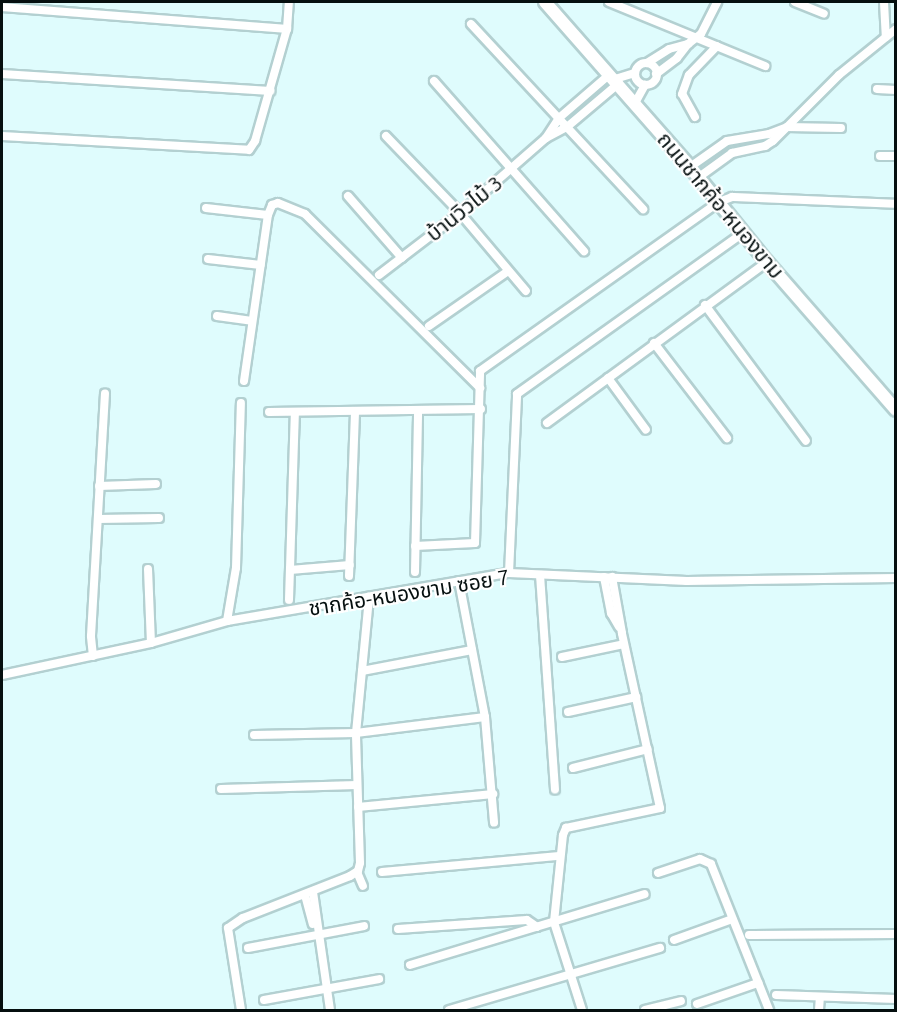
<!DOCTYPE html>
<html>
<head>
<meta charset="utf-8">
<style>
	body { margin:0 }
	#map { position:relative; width:897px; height:1012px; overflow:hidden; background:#dffcfd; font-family:Ubuntu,"Noto Sans Thai",sans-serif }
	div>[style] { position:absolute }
	.roads { filter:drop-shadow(2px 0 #b3d0d1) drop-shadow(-2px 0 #b3d0d1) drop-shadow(0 2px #b3d0d1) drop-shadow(0 -2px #b3d0d1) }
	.street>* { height:8px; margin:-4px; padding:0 4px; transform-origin:4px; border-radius:4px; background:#fff }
	.street>.ring { margin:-4px; padding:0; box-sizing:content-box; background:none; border:8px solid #fff; border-radius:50% }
	.secondary>* { height:12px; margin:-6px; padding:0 6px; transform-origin:6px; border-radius:6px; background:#fff }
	span { translate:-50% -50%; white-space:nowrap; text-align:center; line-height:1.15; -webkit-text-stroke:4.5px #fff; paint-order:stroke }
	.street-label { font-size:21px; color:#050f0f }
	.frame { position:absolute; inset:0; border:3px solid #050f0f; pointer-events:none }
</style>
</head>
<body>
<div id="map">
	<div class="roads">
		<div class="street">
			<div style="left:609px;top:2px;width:169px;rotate:22.3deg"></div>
			<div style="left:795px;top:2px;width:31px;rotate:22deg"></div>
			<div style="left:884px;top:2px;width:35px;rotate:87deg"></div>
			<div style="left:2px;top:7px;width:286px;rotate:4.4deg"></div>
			<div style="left:471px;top:24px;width:253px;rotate:47.1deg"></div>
			<div style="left:647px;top:63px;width:26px;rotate:-32deg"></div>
			<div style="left:669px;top:49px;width:20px;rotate:-15deg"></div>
			<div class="ring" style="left:635px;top:63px;width:14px;height:14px"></div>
			<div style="left:2px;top:74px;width:269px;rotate:3.6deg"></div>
			<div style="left:656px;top:74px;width:26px;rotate:-37deg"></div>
			<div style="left:677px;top:58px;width:18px;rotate:-52deg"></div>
			<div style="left:688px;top:44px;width:16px;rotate:-38deg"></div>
			<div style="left:701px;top:34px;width:36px;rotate:-63deg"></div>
			<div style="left:615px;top:79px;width:21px;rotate:-17deg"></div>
			<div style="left:434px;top:81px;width:227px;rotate:48.6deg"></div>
			<div style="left:877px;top:89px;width:19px;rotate:3deg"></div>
			<div style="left:635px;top:103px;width:21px;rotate:-61deg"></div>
			<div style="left:695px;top:117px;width:26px;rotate:-119deg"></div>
			<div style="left:682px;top:94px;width:20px;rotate:-70deg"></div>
			<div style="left:689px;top:75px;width:40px;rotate:-46deg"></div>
			<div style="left:2px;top:136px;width:247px;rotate:3.2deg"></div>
			<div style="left:249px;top:150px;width:11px;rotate:-56deg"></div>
			<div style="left:255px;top:141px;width:116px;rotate:-74.1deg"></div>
			<div style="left:287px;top:29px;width:27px;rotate:-86deg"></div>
			<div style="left:386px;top:136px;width:107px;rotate:46.1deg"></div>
			<div style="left:460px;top:213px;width:102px;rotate:49.8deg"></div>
			<div style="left:546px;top:138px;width:24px;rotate:-57deg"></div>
			<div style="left:559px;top:118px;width:67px;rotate:-40.8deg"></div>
			<div style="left:880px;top:156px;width:16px"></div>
			<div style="left:690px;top:167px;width:45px;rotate:-35.1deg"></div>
			<div style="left:727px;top:141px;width:43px;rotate:-9.5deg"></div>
			<div style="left:769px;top:134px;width:19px;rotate:-21deg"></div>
			<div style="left:787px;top:127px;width:54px;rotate:1.1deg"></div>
			<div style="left:699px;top:177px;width:41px;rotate:-36deg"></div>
			<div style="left:732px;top:153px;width:34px;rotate:-12deg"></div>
			<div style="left:765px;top:146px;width:9px;rotate:-32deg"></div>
			<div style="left:773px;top:141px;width:93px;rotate:-45deg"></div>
			<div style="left:839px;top:75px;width:73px;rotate:-38.9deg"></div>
			<div style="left:348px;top:196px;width:82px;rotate:48.9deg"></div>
			<div style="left:206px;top:208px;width:62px;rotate:6.4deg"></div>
			<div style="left:208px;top:259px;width:53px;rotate:6.5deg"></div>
			<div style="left:379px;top:275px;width:102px;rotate:-37.4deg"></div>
			<div style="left:460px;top:213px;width:114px;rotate:-41.1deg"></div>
			<div style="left:546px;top:138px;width:24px;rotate:-28deg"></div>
			<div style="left:567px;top:127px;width:68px;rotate:-40.2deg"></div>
			<div style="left:705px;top:305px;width:169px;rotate:53.4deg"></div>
			<div style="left:217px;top:316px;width:35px;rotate:8deg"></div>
			<div style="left:429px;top:326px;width:96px;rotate:-34.8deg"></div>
			<div style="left:654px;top:343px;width:120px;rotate:52.5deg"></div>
			<div style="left:608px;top:378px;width:64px;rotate:53.8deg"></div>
			<div style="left:244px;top:381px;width:168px;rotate:-81.8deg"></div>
			<div style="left:268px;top:215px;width:11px;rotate:-68deg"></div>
			<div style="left:272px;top:205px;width:6px;rotate:-18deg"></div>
			<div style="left:278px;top:203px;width:29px;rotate:22deg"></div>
			<div style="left:305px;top:214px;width:247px;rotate:44.8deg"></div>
			<div style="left:269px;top:412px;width:212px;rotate:-0.8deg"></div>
			<div style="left:547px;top:423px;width:273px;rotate:-36.2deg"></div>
			<div style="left:99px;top:486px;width:57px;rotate:-2deg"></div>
			<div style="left:98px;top:519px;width:61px;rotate:-0.9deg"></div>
			<div style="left:415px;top:546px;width:60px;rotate:-2.9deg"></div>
			<div style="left:475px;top:543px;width:172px;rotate:-88.3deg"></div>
			<div style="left:480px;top:371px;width:293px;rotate:-35.3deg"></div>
			<div style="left:719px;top:202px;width:14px;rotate:-21deg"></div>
			<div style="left:732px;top:197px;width:164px;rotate:2.4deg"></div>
			<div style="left:148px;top:569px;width:74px;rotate:87.7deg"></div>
			<div style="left:290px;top:570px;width:60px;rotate:-4.8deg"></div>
			<div style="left:415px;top:572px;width:161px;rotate:-88.9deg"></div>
			<div style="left:509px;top:573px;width:179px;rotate:-87.4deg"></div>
			<div style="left:517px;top:394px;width:277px;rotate:-35.5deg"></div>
			<div style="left:540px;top:575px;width:215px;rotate:86deg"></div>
			<div style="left:349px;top:576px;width:163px;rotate:-87.9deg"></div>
			<div style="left:604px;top:577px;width:37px;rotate:79deg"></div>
			<div style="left:611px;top:613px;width:16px;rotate:60deg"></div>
			<div style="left:459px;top:581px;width:138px;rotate:79.2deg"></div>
			<div style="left:485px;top:717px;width:106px;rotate:85.1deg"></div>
			<div style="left:289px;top:600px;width:187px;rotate:-88.2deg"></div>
			<div style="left:227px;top:621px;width:54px;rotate:-80.4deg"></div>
			<div style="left:236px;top:568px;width:165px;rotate:-88.3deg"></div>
			<div style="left:93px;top:656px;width:20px;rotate:-96deg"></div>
			<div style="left:91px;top:636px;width:243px;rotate:-86.7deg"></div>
			<div style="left:562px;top:657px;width:63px;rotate:-11.8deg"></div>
			<div style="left:362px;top:671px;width:112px;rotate:-10.8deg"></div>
			<div style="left:2px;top:675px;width:152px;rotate:-12.1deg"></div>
			<div style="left:151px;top:643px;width:79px;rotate:-16.1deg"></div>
			<div style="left:227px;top:621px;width:286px;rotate:-9.7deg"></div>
			<div style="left:509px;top:573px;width:178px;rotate:2.6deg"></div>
			<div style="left:687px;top:581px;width:209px;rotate:-0.8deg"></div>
			<div style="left:568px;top:712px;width:70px;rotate:-12.4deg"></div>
			<div style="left:254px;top:735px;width:102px;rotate:-1.1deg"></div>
			<div style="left:356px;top:733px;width:130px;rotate:-7.1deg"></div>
			<div style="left:573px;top:768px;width:77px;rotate:-14.2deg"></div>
			<div style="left:221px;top:789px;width:136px;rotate:-1.7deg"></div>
			<div style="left:358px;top:807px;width:136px;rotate:-5.5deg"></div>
			<div style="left:357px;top:872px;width:15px;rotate:67deg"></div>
			<div style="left:382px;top:872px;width:178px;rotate:-5.2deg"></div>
			<div style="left:658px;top:873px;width:44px;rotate:-18.4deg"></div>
			<div style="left:700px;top:859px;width:12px;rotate:24deg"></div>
			<div style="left:711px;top:864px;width:157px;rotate:68.3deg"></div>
			<div style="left:313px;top:892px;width:119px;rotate:81.8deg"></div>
			<div style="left:305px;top:895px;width:30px;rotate:75deg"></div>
			<div style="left:398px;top:929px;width:129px;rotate:-4deg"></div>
			<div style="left:527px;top:920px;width:12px;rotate:35deg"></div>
			<div style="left:749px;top:935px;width:147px;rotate:-0.4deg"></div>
			<div style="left:674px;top:940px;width:62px;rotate:-19.9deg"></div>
			<div style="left:248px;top:948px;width:118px;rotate:-10.7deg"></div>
			<div style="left:410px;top:965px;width:245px;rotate:-16.8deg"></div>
			<div style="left:776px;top:995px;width:120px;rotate:1.9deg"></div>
			<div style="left:264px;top:1000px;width:117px;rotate:-10.3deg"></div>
			<div style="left:697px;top:1004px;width:65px;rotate:-19deg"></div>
			<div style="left:241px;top:1010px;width:83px;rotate:-99deg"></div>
			<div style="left:228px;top:928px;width:18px;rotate:-34deg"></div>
			<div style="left:243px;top:918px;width:115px;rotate:-21.4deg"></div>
			<div style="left:350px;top:876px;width:9px;rotate:-32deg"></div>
			<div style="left:358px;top:871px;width:8px;rotate:-76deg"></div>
			<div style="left:360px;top:863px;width:130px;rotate:-91.8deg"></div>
			<div style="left:356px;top:733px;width:137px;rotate:-84.5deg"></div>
			<div style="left:449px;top:1010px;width:220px;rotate:-16.4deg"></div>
			<div style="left:582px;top:1010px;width:92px;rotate:-107.7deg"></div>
			<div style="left:554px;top:922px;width:87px;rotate:-84.1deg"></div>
			<div style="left:563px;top:835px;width:8px;rotate:-67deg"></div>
			<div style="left:566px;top:828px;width:96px;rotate:-12deg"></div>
			<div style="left:660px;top:808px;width:179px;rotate:-102.3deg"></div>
			<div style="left:622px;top:633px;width:57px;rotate:-100.1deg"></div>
			<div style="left:645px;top:1010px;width:37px;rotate:-14deg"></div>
			<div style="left:819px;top:1010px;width:13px;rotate:-86deg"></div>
		</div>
		<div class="secondary">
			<div style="left:545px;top:2px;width:220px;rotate:48.7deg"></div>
			<div style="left:690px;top:167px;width:122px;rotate:51deg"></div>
			<div style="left:767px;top:262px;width:196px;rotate:48.9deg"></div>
		</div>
	</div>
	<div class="street-label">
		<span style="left:721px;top:205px;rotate:50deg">ถนนชากค้อ-หนองขาม</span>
		<span style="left:464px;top:208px;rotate:-39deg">บ้านวิวไม้ 3</span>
		<span style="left:409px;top:592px;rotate:-9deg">ชากค้อ-หนองขาม ซอย 7</span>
	</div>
	<div class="frame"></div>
</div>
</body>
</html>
